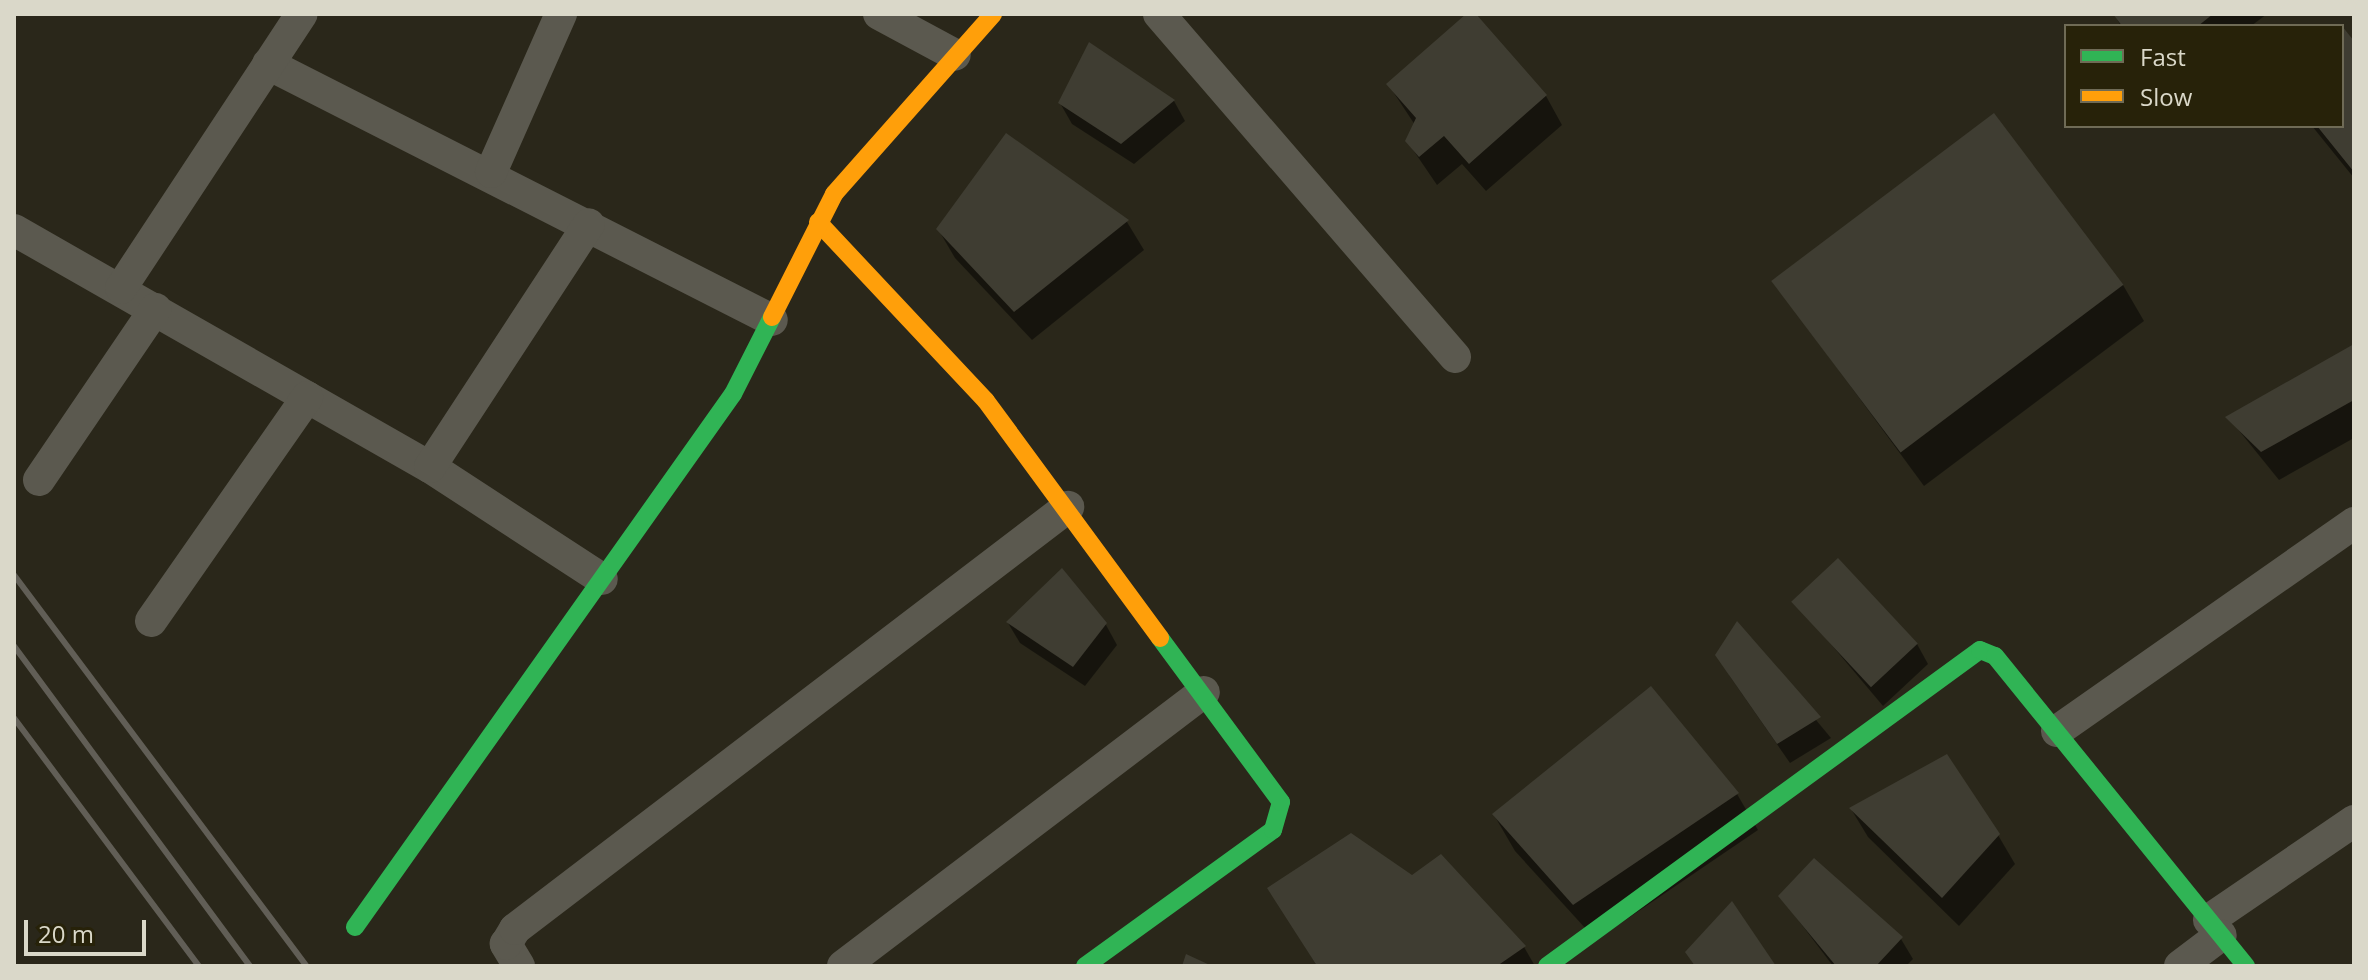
<!DOCTYPE html>
<html>
<head>
<meta charset="utf-8">
<style>
	body { margin:0 }
	#map { position:relative; width:2368px; height:980px; overflow:hidden; background:#2a271a; font-family:"Open Sans",sans-serif }
	div>[style] { position:absolute }
	.shadow>* { inset:0; background:#0007 }
	.building>* { inset:0; background:#3f3d32; transform-origin:0 0 }
	.street>* { height:32px; margin:-16px; padding:0 16px; transform-origin:16px; border-radius:16px; background:#5b594f }
	.fast>* { height:18px; margin:-9px; padding:0 9px; transform-origin:9px; border-radius:9px; background:#30b455 }
	.slow>* { height:18px; margin:-9px; padding:0 9px; transform-origin:9px; border-radius:9px; background:#ff9f0a }
	.rail>* { height:6px; margin:-3px; padding:0 3px; transform-origin:3px; border-radius:3px; background:#615e56 }
	span { translate:-50% -50%; white-space:nowrap; text-align:center; line-height:1.15; -webkit-text-stroke:6px #272209; paint-order:stroke }
	.frame { position:absolute; inset:0; border:16px solid #dad8c9; pointer-events:none }
	.legend { position:absolute; left:2064px; top:24px; width:280px; height:104px; box-sizing:border-box; background:#272209; border:2px solid #6f6b56; margin:0; padding:10px 14px; list-style:none; font-size:24px; color:#dad8c9 }
	.legend li { display:flex; align-items:center; gap:16px; height:40px }
	.legend b { width:40px; border:2px solid #6f6b56 }
	.scale { position:absolute; left:24px; top:920px; width:122px; height:36px; box-sizing:border-box; border:4px solid #dad8c9; border-top:0; padding-left:10px; font-size:24px; line-height:28px; white-space:nowrap; color:#dad8c9; -webkit-text-stroke:6px #272209; paint-order:stroke }
</style>
</head>
<body>
<div id="map">
	<div class="shadow">
		<div style="clip-path:polygon(1469px 14px,1546px 96px,1562px 125px,1486px 191px,1462px 164px,1437px 185px,1407px 141px,1415px 125px,1388px 84px)"></div>
		<div style="clip-path:polygon(2114px 14px,2267px 14px,2251px 26px,2121px 26px)"></div>
		<div style="clip-path:polygon(2342px 29px,2354px 44px,2354px 178px,2312px 126px,2342px 126px)"></div>
		<div style="clip-path:polygon(1090px 45px,1174px 101px,1185px 121px,1134px 164px,1072px 124px,1060px 103px)"></div>
		<div style="clip-path:polygon(1127px 222px,1144px 250px,1032px 340px,955px 258px,938px 229px)"></div>
		<div style="clip-path:polygon(1774px 282px,2123px 285px,2144px 321px,1924px 486px)"></div>
		<div style="clip-path:polygon(2354px 346px,2354px 438px,2279px 480px,2228px 417px)"></div>
		<div style="clip-path:polygon(1798px 605px,1917px 644px,1928px 664px,1883px 706px)"></div>
		<div style="clip-path:polygon(1008px 623px,1106px 625px,1117px 645px,1085px 686px,1020px 643px)"></div>
		<div style="clip-path:polygon(1737px 625px,1831px 738px,1790px 763px,1729px 675px)"></div>
		<div style="clip-path:polygon(1737px 794px,1758px 830px,1596px 940px,1515px 851px,1494px 815px)"></div>
		<div style="clip-path:polygon(1851px 809px,1998px 835px,2015px 864px,1959px 926px,1868px 837px)"></div>
		<div style="clip-path:polygon(1412px 878px,1524px 947px,1535px 966px,1317px 966px,1269px 888px)"></div>
		<div style="clip-path:polygon(1780px 896px,1901px 939px,1913px 959px,1906px 966px,1833px 966px)"></div>
	</div>
	<div class="building">
		<div style="clip-path:polygon(1466px 14px,1476px 14px,1547px 95px,1469px 164px,1444px 136px,1419px 157px,1405px 141px,1416px 118px,1386px 84px)"></div>
		<div style="clip-path:polygon(2113px 14px,2213px 14px,2198px 26px,2122px 26px)"></div>
		<div style="clip-path:polygon(2342px 26px,2354px 41px,2354px 172px,2317px 126px,2342px 126px)"></div>
		<div style="clip-path:polygon(1089px 42px,1175px 100px,1121px 144px,1058px 103px)"></div>
		<div style="left:1994px;top:113px;width:215px;height:279px;rotate:53deg"></div>
		<div style="clip-path:polygon(1006px 133px,1129px 220px,1014px 312px,936px 229px)"></div>
		<div style="clip-path:polygon(2354px 344px,2354px 400px,2261px 452px,2225px 417px)"></div>
		<div style="left:1838px;top:558px;width:117px;height:64px;rotate:47deg"></div>
		<div style="clip-path:polygon(1062px 568px,1107px 623px,1073px 667px,1006px 622px)"></div>
		<div style="clip-path:polygon(1737px 621px,1821px 717px,1777px 744px,1715px 655px)"></div>
		<div style="clip-path:polygon(1651px 686px,1739px 793px,1573px 905px,1492px 814px)"></div>
		<div style="clip-path:polygon(1947px 754px,2000px 834px,1942px 898px,1849px 808px)"></div>
		<div style="clip-path:polygon(1351px 833px,1412px 875px,1441px 854px,1526px 946px,1497px 966px,1317px 966px,1267px 888px)"></div>
		<div style="clip-path:polygon(1814px 858px,1903px 937px,1876px 966px,1836px 966px,1778px 896px)"></div>
		<div style="clip-path:polygon(1732px 901px,1776px 966px,1695px 966px,1685px 952px)"></div>
		<div style="clip-path:polygon(1186px 954px,1212px 966px,1182px 966px)"></div>
	</div>
	<div class="street">
		<div style="left:879px;top:14px;width:86px;rotate:28.3deg"></div>
		<div style="left:1159px;top:14px;width:453px;rotate:49.2deg"></div>
		<div style="left:268px;top:64px;width:565px;rotate:26.93deg"></div>
		<div style="left:491px;top:172px;width:173px;rotate:-66.1deg"></div>
		<div style="left:14px;top:230px;width:479px;rotate:29.7deg"></div>
		<div style="left:430px;top:467px;width:205px;rotate:33.1deg"></div>
		<div style="left:121px;top:288px;width:328px;rotate:-56.6deg"></div>
		<div style="left:430px;top:467px;width:290px;rotate:-56.8deg"></div>
		<div style="left:39px;top:480px;width:207px;rotate:-55.8deg"></div>
		<div style="left:151px;top:621px;width:273px;rotate:-55.1deg"></div>
		<div style="left:2057px;top:731px;width:363px;rotate:-35deg"></div>
		<div style="left:2209px;top:920px;width:176px;rotate:-34.3deg"></div>
		<div style="left:519px;top:966px;width:26px;rotate:-121deg"></div>
		<div style="left:506px;top:944px;width:17px;rotate:-59deg"></div>
		<div style="left:515px;top:929px;width:696px;rotate:-37.35deg"></div>
		<div style="left:843px;top:966px;width:453px;rotate:-37.2deg"></div>
		<div style="left:2180px;top:966px;width:51px;rotate:-37.1deg"></div>
	</div>
	<div class="fast">
		<div style="left:355px;top:927px;width:653px;rotate:-54.66deg"></div>
		<div style="left:733px;top:394px;width:86px;rotate:-63.1deg"></div>
		<div style="left:1085px;top:966px;width:232px;rotate:-35.9deg"></div>
		<div style="left:1273px;top:830px;width:29px;rotate:-74deg"></div>
		<div style="left:1281px;top:802px;width:204px;rotate:-126.4deg"></div>
		<div style="left:1547px;top:966px;width:536px;rotate:-36.12deg"></div>
		<div style="left:1980px;top:650px;width:16px;rotate:22deg"></div>
		<div style="left:1995px;top:656px;width:399px;rotate:51deg"></div>
	</div>
	<div class="slow">
		<div style="left:818px;top:222px;width:245px;rotate:46.8deg"></div>
		<div style="left:986px;top:401px;width:294px;rotate:53.7deg"></div>
		<div style="left:772px;top:317px;width:138px;rotate:-63.2deg"></div>
		<div style="left:834px;top:194px;width:240px;rotate:-48.5deg"></div>
	</div>
	<div class="rail">
		<div style="left:14px;top:575px;width:488px;rotate:53.2deg"></div>
		<div style="left:14px;top:646px;width:398px;rotate:53.6deg"></div>
		<div style="left:14px;top:718px;width:309px;rotate:53.3deg"></div>
	</div>
	<div class="frame"></div>
	<ul class="legend">
	<li><b style="height:10px;background:#30b455"></b>Fast</li>
	<li><b style="height:10px;background:#ff9f0a"></b>Slow</li>
	</ul>
	<div class="scale">20 m</div>
</div>
</body>
</html>
